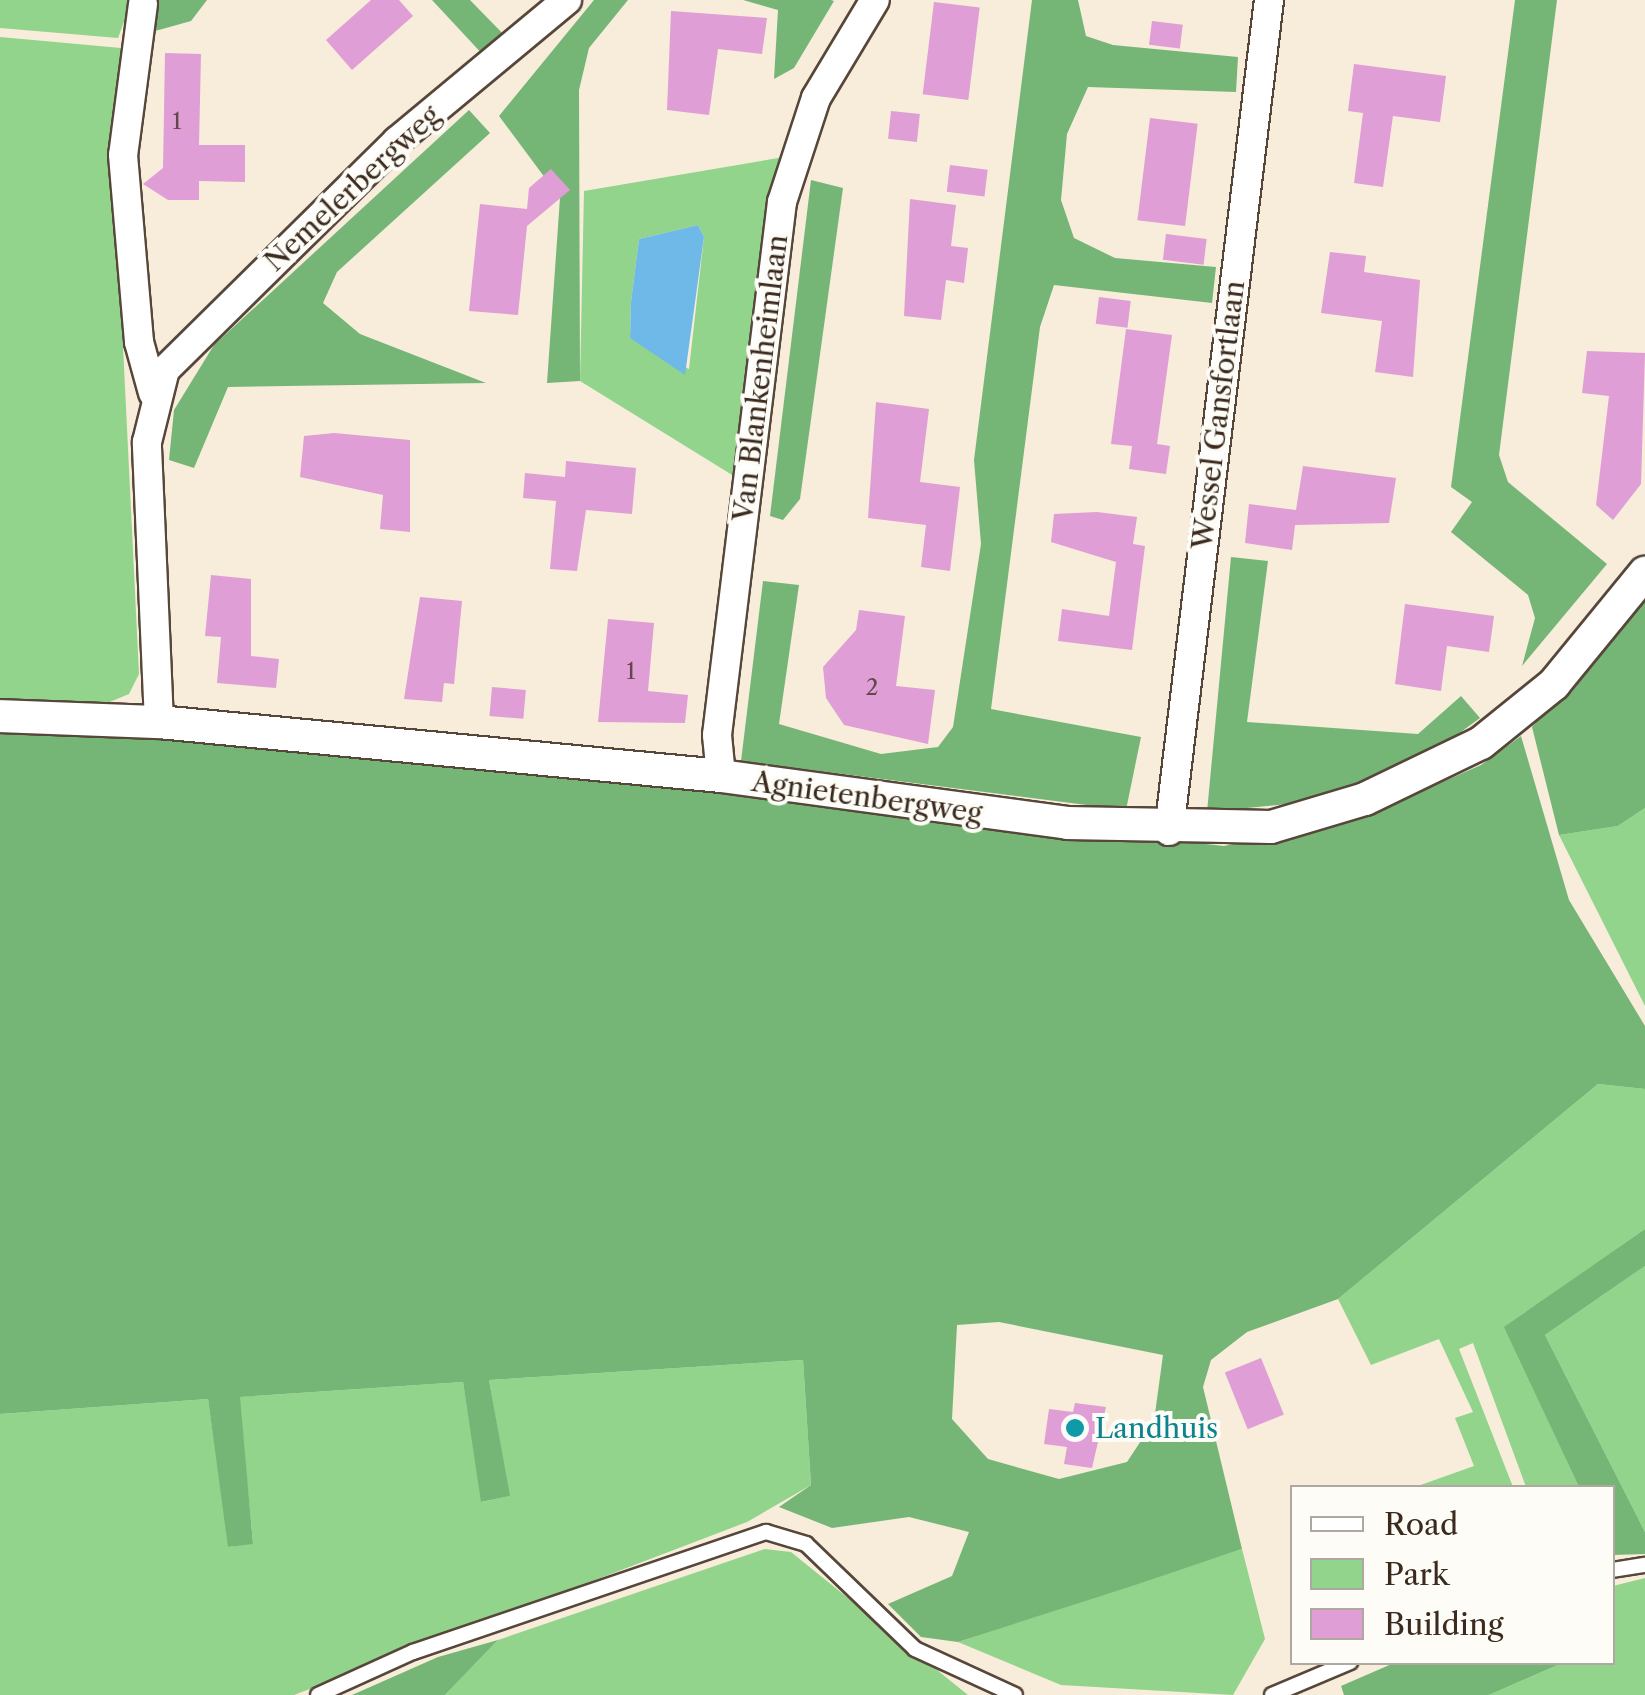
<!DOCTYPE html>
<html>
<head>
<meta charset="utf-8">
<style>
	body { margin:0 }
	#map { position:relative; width:1645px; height:1695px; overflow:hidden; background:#f8ecdb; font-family:"Libre Caslon Text",serif }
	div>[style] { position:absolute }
	.green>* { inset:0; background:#92d48b }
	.forest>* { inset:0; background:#75b677 }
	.water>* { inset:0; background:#6eb9e7 }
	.building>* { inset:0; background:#df9ed5; transform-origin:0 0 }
	.roads { filter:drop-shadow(2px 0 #57473a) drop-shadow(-2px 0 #57473a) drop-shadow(0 2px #57473a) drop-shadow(0 -2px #57473a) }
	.service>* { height:14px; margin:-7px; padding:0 7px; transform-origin:7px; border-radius:7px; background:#fff }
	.minor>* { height:28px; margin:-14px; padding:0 14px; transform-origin:14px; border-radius:14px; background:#fff }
	.tertiary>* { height:32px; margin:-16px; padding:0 16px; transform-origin:16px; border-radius:16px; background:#fff }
	.dots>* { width:28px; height:28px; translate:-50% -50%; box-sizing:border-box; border:5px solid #fdfcf7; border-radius:50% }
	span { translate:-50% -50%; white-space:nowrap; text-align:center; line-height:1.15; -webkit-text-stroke:8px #fdfcf7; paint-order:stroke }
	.number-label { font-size:22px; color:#64474c }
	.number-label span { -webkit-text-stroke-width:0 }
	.street-label { font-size:28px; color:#3b2a1e }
	.culture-label { font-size:28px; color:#0d838f }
	.left { translate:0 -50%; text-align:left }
	.legend { position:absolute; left:1290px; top:1485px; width:325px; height:180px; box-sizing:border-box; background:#fdfcf7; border:2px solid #afa8a0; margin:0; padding:12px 18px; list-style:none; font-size:30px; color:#3b2a1e }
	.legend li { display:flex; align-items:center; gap:20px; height:50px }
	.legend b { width:50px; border:2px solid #afa8a0 }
</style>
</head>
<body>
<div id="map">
	<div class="green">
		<div style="clip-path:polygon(0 0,132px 0,118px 38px,0 28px)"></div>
		<div style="clip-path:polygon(0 37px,121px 48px,113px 141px,139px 674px,129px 694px,100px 706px,0 700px)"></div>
		<div style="clip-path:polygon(evenodd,790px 156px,750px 486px,580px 381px,584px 191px,790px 156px,698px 225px,704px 237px,689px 369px,630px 338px,631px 302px,639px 239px,698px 225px)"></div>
		<div style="clip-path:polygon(1645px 808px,1645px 1006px,1559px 835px,1618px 826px)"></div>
		<div style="clip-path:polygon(1598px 1084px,1645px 1089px,1645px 1229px,1505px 1327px,1579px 1487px,1526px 1487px,1473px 1343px,1459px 1349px,1513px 1487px,1415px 1487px,1474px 1466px,1455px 1418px,1473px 1412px,1439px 1339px,1371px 1365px,1338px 1299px)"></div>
		<div style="clip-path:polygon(1645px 1266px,1645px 1532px,1545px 1335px)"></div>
		<div style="clip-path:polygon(803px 1360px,811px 1485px,747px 1522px,294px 1695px,0 1695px,0 1414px,208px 1399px,229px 1547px,253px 1543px,239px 1397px,463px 1382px,482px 1502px,509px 1496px,489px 1380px)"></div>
		<div style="clip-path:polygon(765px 1549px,791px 1552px,968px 1695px,445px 1695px,498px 1640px)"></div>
		<div style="clip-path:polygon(1242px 1549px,1265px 1639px,1233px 1695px,1061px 1685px,958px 1642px)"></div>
		<div style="clip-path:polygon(1645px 1578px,1645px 1695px,1489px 1695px,1562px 1663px,1612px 1662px,1613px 1586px)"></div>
	</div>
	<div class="forest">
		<div style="clip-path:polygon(158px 0,207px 0,191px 21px,148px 33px)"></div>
		<div style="clip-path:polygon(432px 0,470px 0,509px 40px,486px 58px)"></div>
		<div style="clip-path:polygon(594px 0,628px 0,589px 48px,579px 90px,580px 381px,547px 383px,560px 198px,499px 116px)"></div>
		<div style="clip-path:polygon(743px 0,831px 0,834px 1px,794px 68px,774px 79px,778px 10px)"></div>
		<div style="clip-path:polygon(1032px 0,1078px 0,1086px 36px,1113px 45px,1238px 57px,1236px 92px,1088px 87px,1067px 134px,1061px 200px,1074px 238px,1115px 258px,1216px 267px,1212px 303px,1054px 285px,1040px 327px,991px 709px,1141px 737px,1126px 810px,741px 761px,763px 581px,799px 585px,779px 724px,881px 754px,938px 747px,953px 727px,981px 544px,974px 460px)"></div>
		<div style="clip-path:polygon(1515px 0,1557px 0,1499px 455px,1508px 482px,1607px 564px,1522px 666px,1535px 618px,1528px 595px,1451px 532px,1472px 502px,1451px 487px)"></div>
		<div style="clip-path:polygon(469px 110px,490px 133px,337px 272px,323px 303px,360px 334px,486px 383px,228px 387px,194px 468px,169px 460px,174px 410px,214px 345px)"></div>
		<div style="clip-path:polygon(811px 180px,843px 188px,800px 499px,783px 520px,770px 516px)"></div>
		<div style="clip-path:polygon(1231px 557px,1268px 561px,1247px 722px,1418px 734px,1461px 696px,1480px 718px,1424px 759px,1319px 801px,1207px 812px)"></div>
		<div style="clip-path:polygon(1645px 598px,1645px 808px,1618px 826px,1559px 835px,1532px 727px)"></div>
		<div style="clip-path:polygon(evenodd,0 726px,573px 773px,1224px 846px,1370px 814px,1481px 765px,1521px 736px,1569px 900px,1645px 1026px,1645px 1089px,1598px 1084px,1338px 1299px,1247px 1332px,1211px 1360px,1203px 1387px,1242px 1549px,1129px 1587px,958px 1642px,921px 1637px,888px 1604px,952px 1576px,969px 1532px,909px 1517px,832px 1528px,779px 1507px,811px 1485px,803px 1360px,489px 1380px,510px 1496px,481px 1502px,463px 1382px,240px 1397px,253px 1544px,228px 1547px,208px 1399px,0 1414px,0 726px,999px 1322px,1163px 1355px,1154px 1421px,1127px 1462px,1059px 1479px,988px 1459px,952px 1419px,957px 1325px,999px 1322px)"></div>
		<div style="clip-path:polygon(1645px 1229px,1645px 1266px,1545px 1335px,1645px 1532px,1645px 1554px,1613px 1555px,1612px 1488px,1579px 1487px,1504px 1327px)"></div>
		<div style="clip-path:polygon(498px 1640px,445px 1695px,352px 1695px,438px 1657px)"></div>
		<div style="clip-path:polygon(1394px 1663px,1395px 1662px,1562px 1663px,1489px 1695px,1344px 1695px,1341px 1686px)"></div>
	</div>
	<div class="water">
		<div style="clip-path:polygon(698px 225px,704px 237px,685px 375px,630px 338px,631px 302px,639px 239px)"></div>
	</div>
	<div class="building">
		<div style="clip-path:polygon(371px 0,399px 0,413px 16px,352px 70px,326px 40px)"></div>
		<div style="left:934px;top:2px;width:46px;height:93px;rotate:7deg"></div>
		<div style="clip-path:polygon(671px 11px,767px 18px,762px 54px,718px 49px,709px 115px,667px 110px)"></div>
		<div style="left:1152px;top:21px;width:31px;height:24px;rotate:7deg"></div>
		<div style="clip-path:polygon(165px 53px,201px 54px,199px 145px,245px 145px,245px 182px,199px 181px,199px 200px,168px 200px,143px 184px,163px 168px)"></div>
		<div style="clip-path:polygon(1354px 64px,1446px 76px,1440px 122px,1393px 116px,1383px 187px,1354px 183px,1363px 113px,1348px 111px)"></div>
		<div style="left:891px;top:111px;width:29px;height:28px;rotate:6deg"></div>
		<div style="left:1150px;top:118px;width:48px;height:103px;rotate:7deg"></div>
		<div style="left:950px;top:165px;width:38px;height:27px;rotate:7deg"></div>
		<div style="clip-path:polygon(551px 169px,570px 190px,527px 226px,518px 315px,469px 311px,480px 204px,527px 209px,529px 188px)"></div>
		<div style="clip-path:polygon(910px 199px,956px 205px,951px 246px,968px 248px,964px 283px,946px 280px,941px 320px,904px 316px)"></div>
		<div style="left:1166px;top:234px;width:41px;height:26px;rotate:7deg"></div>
		<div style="clip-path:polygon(1330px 252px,1366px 256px,1364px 272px,1420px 280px,1413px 377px,1375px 372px,1382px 321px,1321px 313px)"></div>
		<div style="left:1099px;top:297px;width:32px;height:27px;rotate:7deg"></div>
		<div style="clip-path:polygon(1126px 329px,1172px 335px,1157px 444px,1170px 446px,1166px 474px,1129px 469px,1132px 446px,1111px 444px)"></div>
		<div style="clip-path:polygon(1587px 351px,1645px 353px,1641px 484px,1613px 520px,1596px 505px,1609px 396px,1582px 393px)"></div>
		<div style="clip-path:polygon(876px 402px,929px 409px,920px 482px,960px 487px,950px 571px,921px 567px,926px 525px,868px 518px)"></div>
		<div style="clip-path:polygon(334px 433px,410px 440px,410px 532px,380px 529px,383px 495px,300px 477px,304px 436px)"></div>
		<div style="clip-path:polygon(566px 461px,636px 468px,632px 514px,586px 510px,577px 571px,550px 569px,556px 501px,523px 498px,525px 473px,565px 477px)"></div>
		<div style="clip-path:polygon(1303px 466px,1396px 478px,1389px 523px,1295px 525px,1292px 550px,1245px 543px,1249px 504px,1296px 510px)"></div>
		<div style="clip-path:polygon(1097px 512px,1137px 517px,1133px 544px,1145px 546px,1132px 650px,1058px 641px,1062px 609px,1109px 616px,1116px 562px,1051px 542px,1054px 514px)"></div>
		<div style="clip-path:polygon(211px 575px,251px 579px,251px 656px,279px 659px,276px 688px,217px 683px,221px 637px,205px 636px)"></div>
		<div style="clip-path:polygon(420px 597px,462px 601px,454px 684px,444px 683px,442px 702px,404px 699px)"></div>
		<div style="clip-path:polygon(1405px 604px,1494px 616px,1489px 652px,1447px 646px,1441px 691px,1395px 684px)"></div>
		<div style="clip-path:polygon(859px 610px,905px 616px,896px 686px,935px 690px,928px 744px,844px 725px,826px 698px,823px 667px,856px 630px)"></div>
		<div style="clip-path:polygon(608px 619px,654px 623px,648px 691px,688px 695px,685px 723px,598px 722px)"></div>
		<div style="left:492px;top:687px;width:34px;height:29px;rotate:5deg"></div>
		<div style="left:1261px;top:1358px;width:61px;height:39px;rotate:68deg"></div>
		<div style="clip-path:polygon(1075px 1403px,1106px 1407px,1092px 1468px,1064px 1464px,1067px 1447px,1044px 1444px,1049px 1409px,1073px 1412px)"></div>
	</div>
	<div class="roads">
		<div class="service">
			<div style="left:1612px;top:1570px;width:33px;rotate:-9deg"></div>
			<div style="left:318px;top:1695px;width:104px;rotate:-24.4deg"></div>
			<div style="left:413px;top:1652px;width:373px;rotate:-18.8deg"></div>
			<div style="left:766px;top:1532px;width:42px;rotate:16.7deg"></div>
			<div style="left:806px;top:1544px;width:151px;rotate:43.9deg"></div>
			<div style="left:915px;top:1649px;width:110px;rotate:24.7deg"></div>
			<div style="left:1272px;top:1695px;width:85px;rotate:-22.9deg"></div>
		</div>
		<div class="minor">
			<div style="left:143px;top:4px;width:152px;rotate:97.5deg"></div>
			<div style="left:123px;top:155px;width:188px;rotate:85.1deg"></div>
			<div style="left:139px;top:342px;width:53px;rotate:74.6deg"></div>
			<div style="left:159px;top:722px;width:280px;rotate:-92.5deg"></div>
			<div style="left:147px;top:442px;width:74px;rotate:-76deg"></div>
			<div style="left:165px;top:370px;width:326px;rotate:-44.6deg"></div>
			<div style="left:397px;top:141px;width:221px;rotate:-39.7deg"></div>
			<div style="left:721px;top:776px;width:41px;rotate:-95.6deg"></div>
			<div style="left:717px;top:735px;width:537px;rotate:-83.05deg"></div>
			<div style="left:782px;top:202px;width:109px;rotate:-71.9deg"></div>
			<div style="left:816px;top:98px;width:114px;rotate:-59deg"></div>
			<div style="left:1169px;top:831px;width:837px;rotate:-83.14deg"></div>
		</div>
		<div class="tertiary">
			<div style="left:0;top:716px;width:159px;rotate:2.2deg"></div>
			<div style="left:159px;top:722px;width:565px;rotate:5.49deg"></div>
			<div style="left:721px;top:776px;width:349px;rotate:7.7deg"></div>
			<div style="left:1067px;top:823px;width:204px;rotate:1.1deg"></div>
			<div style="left:1271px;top:827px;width:98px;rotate:-16.6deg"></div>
			<div style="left:1365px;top:799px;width:129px;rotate:-25.8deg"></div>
			<div style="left:1481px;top:743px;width:94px;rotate:-38.9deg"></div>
			<div style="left:1554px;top:684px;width:144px;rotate:-50.7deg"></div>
		</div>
	</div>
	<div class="dots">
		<div style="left:1075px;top:1428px;background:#0f9aa8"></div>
	</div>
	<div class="number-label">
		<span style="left:177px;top:122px">1</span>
		<span style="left:631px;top:672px">1</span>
		<span style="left:872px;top:688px">2</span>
	</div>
	<div class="street-label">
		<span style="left:352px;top:188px;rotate:-43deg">Nemelerbergweg</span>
		<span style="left:760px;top:378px;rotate:-83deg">Van Blankenheimlaan</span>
		<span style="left:1218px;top:415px;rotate:-83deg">Wessel Gansfortlaan</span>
		<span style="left:867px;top:797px;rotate:8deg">Agnietenbergweg</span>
	</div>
	<div class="culture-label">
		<span class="left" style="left:1095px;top:1428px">Landhuis</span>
	</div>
	<ul class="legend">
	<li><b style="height:12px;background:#fff"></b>Road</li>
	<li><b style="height:28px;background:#92d48b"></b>Park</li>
	<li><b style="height:28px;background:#df9ed5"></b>Building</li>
	</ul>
</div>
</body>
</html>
